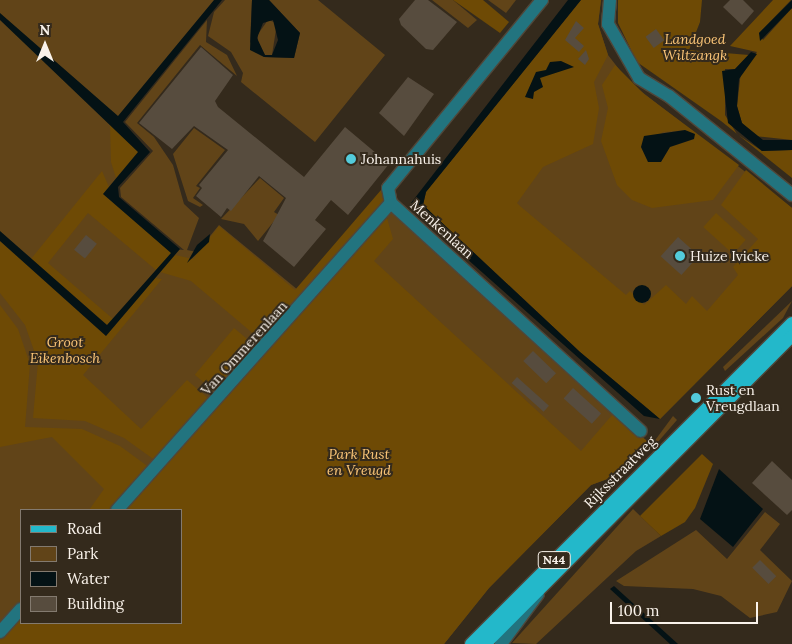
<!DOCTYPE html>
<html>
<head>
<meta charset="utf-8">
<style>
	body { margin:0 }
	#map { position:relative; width:792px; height:644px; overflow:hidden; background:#342a1c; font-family:Lora,serif }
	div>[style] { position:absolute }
	.green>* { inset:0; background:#614418 }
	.forest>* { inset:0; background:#6e4a05; transform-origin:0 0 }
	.water>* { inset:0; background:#041215 }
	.round { border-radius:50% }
	.building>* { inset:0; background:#574c3e; transform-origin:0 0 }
	.roads { filter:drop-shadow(1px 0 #504639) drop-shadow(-1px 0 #504639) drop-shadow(0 1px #504639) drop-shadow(0 -1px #504639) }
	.minor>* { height:12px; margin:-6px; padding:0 6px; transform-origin:6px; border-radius:6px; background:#22747f }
	.major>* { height:12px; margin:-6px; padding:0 6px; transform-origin:6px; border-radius:6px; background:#23b8ca }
	.dots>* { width:14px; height:14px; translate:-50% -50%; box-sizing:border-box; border:2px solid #342a1c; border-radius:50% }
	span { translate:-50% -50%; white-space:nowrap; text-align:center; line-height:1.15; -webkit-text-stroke:4px #342a1c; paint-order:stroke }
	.shield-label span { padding:1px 4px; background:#342a1c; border:1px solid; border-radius:4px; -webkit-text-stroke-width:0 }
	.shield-label { font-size:12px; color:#faf3eb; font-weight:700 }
	.park-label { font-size:14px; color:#fbc577; font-style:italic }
	.poi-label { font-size:14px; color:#faf3eb }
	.left { translate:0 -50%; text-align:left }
	.street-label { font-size:14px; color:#faf3eb }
	.legend { position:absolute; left:20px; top:509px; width:162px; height:115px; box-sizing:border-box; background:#342a1c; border:1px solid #837a6f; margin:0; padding:6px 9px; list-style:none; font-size:15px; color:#faf3eb }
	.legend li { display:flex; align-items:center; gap:10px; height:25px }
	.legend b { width:25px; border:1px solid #837a6f }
	.north { position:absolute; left:20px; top:20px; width:50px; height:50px; -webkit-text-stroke:4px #342a1c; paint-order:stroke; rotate:0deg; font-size:14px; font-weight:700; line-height:20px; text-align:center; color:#faf3eb }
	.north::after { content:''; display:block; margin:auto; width:18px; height:22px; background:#faf3eb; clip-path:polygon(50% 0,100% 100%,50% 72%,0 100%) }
	.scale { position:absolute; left:610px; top:602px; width:148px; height:22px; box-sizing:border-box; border:2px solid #faf3eb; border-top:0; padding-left:6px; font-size:15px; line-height:18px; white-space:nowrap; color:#faf3eb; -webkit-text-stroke:4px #342a1c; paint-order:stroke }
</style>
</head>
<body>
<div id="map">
	<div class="green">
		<div style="clip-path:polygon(evenodd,0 0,218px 0,117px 123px,145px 152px,110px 192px,174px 249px,184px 250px,121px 197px,120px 188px,153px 151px,125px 122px,207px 20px,206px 42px,227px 55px,237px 76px,200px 45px,137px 123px,154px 137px,173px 165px,184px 204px,199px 218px,187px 250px,197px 252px,219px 225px,298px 290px,379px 195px,647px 441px,610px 478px,591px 485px,489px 588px,444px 644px,0 644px,0 0,21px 510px,181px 510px,181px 623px,21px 623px,21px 510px)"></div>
		<div style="clip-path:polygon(225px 0,252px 0,250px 42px,264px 57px,294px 58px,300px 33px,269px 0,318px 0,385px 55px,315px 142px,241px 82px,243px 73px,231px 52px,208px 36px,214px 12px)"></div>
		<div style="clip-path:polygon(432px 0,453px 0,477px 20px,468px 28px)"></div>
		<div style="clip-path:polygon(488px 0,516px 0,506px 13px)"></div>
		<div style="clip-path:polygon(581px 0,601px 0,598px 24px,608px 55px,629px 82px,792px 208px,792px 286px,660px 419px,426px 192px)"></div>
		<div style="clip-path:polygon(268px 20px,277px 23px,272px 55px,265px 55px,258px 44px,258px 34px)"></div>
		<div style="clip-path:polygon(194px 128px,225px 150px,196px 186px,200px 188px,193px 198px,203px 205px,200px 207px,188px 201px,173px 154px)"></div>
		<div style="clip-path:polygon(260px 178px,284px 198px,274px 212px,279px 215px,258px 241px,244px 224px,221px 219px)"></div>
		<div style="clip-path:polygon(792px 301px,783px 318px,725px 371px,723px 367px)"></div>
		<div style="clip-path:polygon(673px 416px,677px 420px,650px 451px,656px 439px)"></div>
		<div style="clip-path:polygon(633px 509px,661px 536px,636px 551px,536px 644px,512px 643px)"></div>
		<div style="clip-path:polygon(765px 512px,780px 524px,760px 550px,792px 581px,777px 612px,750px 618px,721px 596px,693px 589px,624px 586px,616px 581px,696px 530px,727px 559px)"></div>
	</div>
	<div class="forest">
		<div style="clip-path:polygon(453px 0,483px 0,509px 22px,500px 33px)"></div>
		<div style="clip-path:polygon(581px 0,601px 0,598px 24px,608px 55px,594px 82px,599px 108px,593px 144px,543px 167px,517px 203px,520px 206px,626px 295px,630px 291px,644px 305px,666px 285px,686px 304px,692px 296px,707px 311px,738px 275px,733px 267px,758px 239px,721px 205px,746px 170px,792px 208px,792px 286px,660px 419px,580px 352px,423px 205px,426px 192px)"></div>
		<div style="clip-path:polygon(618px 0,702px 0,700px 22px,689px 50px,749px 55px,735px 69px,725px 69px,725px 115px,737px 134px,762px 151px,792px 150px,792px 178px,721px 121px,637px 62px,618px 23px)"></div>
		<div style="clip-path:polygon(773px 0,791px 0,759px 33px,763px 40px,792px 8px,792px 140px,754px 136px,742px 123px,737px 106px,741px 71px,757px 52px,730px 46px)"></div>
		<div style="clip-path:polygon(evenodd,615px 65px,644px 94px,739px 165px,713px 200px,652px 208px,632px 200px,617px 185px,601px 141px,608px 108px,602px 85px,615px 65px,685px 130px,694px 139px,670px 147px,661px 162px,648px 162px,641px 147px,663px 132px,685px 130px)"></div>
		<div style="clip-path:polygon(110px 124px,139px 152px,116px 178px,111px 162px)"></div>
		<div style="clip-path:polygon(102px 171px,109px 187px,103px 194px,172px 253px,156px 270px,88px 213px,48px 263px,113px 319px,107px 325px,31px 259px)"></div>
		<div style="clip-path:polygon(381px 190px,388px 196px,262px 341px,191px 281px,160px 272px,175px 255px,193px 259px,219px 226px,295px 290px)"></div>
		<div style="left:716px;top:213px;width:40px;height:19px;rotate:42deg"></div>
		<div style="clip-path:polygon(387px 218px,393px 239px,374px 261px,581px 451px,613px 414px,647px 441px,610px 478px,591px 485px,489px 588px,444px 644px,0 644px,0 638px,21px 618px,21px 623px,181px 623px,181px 510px,122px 510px)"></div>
		<div style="clip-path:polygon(0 241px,106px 336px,155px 278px,162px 279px,83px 375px,141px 429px,187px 380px,210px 400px,156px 461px,124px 438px,85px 421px,33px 418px,38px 362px,25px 325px,0 293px)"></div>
		<div style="clip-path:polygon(0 305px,18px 329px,30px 364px,25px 427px,82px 429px,120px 446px,150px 468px,109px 510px,89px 510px,104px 489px,52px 437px,0 447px)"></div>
		<div style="left:234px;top:328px;width:30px;height:61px;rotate:40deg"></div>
		<div style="clip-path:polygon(702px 454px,713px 464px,695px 508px,685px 522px,661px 536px,640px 516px)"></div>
	</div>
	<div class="water">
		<div style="clip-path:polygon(214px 0,222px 0,123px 122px,150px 152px,118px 187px,119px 197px,180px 249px,106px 336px,0 241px,0 231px,107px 325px,171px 253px,103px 194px,138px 152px,0 20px,0 13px,118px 116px)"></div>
		<div style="clip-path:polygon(evenodd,252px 0,269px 0,300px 33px,294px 58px,264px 57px,250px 50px,252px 0,273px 20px,278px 40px,272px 55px,265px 55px,257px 38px,263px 23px,273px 20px)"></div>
		<div style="clip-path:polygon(568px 0,581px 0,426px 192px,423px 205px,580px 352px,660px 419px,644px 416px,448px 242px,411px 203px)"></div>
		<div style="clip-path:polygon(792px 0,792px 8px,760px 41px,759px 33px)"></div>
		<div style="clip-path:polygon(751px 52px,757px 54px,739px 79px,737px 106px,742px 123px,763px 140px,792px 140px,792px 150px,762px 151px,728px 123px,722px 71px,735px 69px)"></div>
		<div style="clip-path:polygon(561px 61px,574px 67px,540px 78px,543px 87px,534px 92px,533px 99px,525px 97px,536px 72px,546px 70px,550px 62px)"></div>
		<div style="clip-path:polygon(685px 130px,695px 134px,694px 139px,670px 147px,661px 162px,648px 162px,641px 147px,644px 136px)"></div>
		<div style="clip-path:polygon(210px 234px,209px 242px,187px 263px,197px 245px)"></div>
		<div class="round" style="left:633px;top:285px;width:18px;height:18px"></div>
		<div style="clip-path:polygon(719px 469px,763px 509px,733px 547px,700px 519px)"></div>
		<div style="clip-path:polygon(614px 586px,678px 644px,670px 644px,610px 589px)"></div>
	</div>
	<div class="building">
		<div style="clip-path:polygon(415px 0,428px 0,457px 22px,433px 50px,426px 49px,401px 25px,399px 19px)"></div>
		<div style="clip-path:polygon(730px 0,743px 0,754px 11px,742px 25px,723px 7px)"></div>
		<div style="clip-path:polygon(576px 21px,584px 28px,575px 38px,584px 46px,579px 52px,565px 40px)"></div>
		<div style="left:656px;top:29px;width:14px;height:13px;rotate:54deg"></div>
		<div style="clip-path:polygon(201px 47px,233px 75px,215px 101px,218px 107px,304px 177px,345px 127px,389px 164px,348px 215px,331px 200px,315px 220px,326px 229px,294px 267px,263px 241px,286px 198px,259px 176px,231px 211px,227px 208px,221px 217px,196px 196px,202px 188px,199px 185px,228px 150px,194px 126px,172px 149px,139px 123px)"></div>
		<div style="clip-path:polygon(586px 50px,589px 59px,585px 65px,578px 59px)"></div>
		<div style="clip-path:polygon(408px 77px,434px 94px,404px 136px,379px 113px)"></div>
		<div style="left:86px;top:235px;width:14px;height:19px;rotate:39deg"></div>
		<div style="left:678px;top:237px;width:28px;height:26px;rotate:42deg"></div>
		<div style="left:533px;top:351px;width:32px;height:14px;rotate:44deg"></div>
		<div style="left:517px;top:377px;width:43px;height:8px;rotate:42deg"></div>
		<div style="left:573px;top:388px;width:38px;height:14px;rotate:42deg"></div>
		<div style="clip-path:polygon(772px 461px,792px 480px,792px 510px,787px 515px,752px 483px)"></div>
		<div style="left:760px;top:560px;width:23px;height:11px;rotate:45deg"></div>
	</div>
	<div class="roads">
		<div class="minor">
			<div style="left:542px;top:0;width:243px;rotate:129.3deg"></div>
			<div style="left:388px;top:188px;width:15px;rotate:79deg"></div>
			<div style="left:391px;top:203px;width:338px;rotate:42.4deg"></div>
			<div style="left:610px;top:0;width:24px;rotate:95deg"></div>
			<div style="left:608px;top:24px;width:62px;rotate:60.1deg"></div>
			<div style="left:639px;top:78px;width:35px;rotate:31deg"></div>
			<div style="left:669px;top:96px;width:158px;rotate:38.8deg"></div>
			<div style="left:117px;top:510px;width:411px;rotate:-48.3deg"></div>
			<div style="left:0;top:632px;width:31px;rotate:-48deg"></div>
			<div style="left:501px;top:644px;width:62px;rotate:-53.5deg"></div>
		</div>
		<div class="major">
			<div style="left:471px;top:644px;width:454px;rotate:-45deg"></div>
			<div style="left:485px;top:644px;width:435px;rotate:-45.1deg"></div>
		</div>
	</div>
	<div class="dots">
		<div style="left:351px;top:159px;background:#53cbdb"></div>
		<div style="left:680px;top:256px;background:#53cbdb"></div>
		<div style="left:696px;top:398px;background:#53cbdb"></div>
	</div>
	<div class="shield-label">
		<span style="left:554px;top:560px">N44</span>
	</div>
	<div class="park-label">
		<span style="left:695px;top:47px">Landgoed<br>Wiltzangk</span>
		<span style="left:65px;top:350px">Groot<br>Eikenbosch</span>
		<span style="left:359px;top:462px">Park Rust<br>en Vreugd</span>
	</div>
	<div class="poi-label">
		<span class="left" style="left:361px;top:159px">Johannahuis</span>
		<span class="left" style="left:690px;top:256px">Huize Ivicke</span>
		<span class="left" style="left:706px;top:398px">Rust en<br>Vreugdlaan</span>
	</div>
	<div class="street-label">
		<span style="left:442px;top:229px;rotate:42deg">Menkenlaan</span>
		<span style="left:244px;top:348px;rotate:-48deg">Van Ommerenlaan</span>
		<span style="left:620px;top:472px;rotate:-45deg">Rijksstraatweg</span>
	</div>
	<ul class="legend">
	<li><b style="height:6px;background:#23b8ca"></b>Road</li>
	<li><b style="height:14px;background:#614418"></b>Park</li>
	<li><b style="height:14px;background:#041215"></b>Water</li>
	<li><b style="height:14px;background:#574c3e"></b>Building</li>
	</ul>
	<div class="north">N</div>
	<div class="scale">100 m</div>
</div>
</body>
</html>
